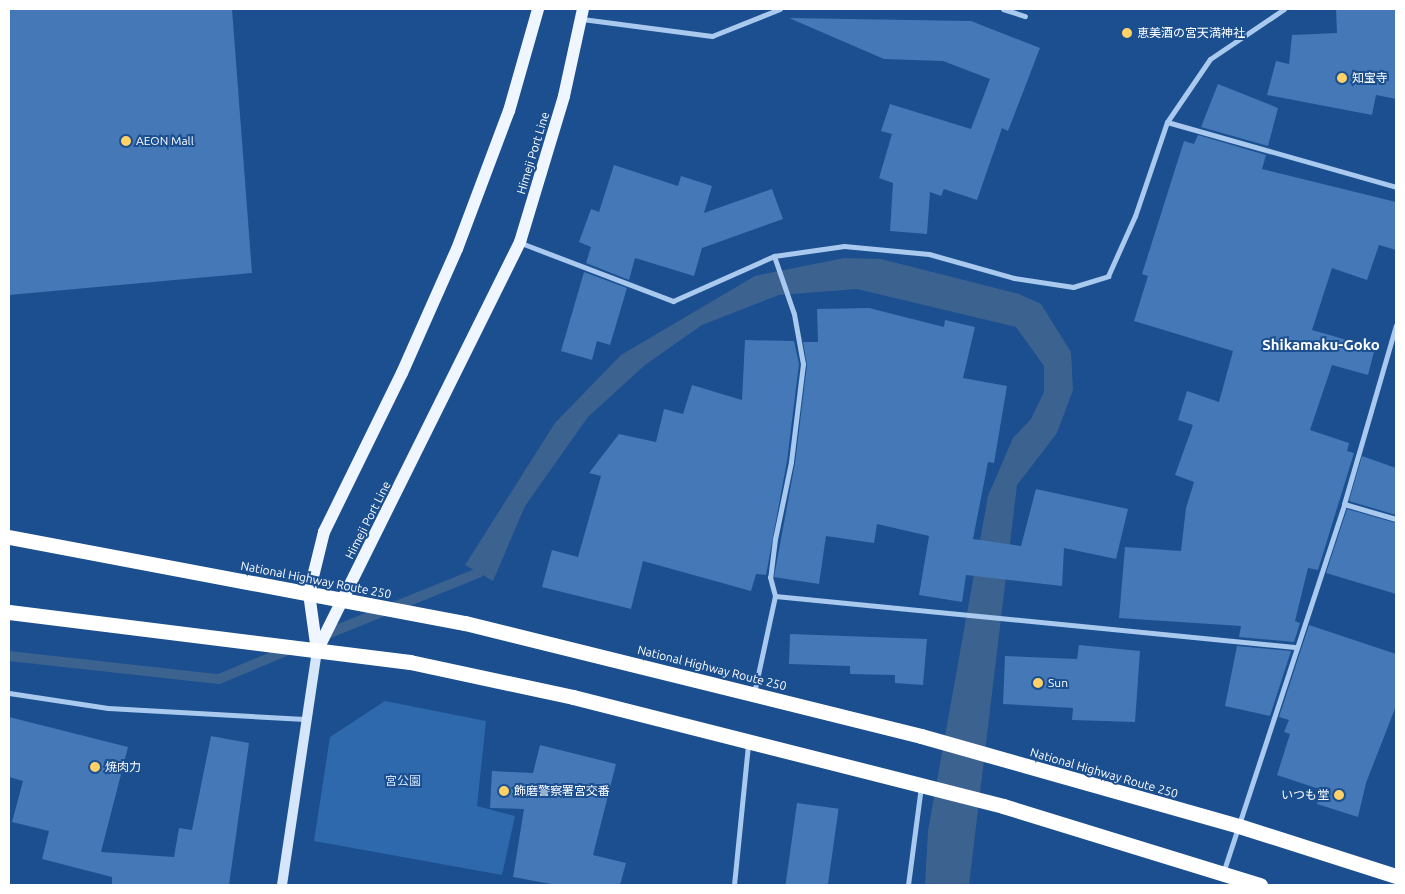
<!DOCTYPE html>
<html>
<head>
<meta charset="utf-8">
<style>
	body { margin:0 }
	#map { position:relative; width:1405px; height:894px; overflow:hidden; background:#1b4f8f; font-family:Ubuntu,"Noto Sans JP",sans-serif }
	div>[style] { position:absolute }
	.green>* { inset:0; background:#2e69ad }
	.water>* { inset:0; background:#3c6290 }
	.stream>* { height:10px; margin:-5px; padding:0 5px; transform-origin:5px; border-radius:5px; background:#3c6290 }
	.building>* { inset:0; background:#4478b7; transform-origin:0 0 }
	.street>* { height:5px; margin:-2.5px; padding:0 2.5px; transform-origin:2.5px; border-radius:2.5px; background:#a9c9ee }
	.secondary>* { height:10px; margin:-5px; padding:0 5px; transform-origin:5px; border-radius:5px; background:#d6e6fa }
	.primary>* { height:12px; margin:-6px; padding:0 6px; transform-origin:6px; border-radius:6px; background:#f0f6ff }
	.highway>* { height:15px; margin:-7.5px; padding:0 7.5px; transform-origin:7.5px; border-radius:7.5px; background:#fff }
	.dots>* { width:14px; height:14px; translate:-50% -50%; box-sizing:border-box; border:2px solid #1b4f8f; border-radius:50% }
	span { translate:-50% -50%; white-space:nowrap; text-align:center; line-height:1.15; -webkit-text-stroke:4px #1b4f8f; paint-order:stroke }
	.poi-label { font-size:12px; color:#fff }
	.left { translate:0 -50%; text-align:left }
	.right { translate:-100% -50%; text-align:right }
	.street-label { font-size:12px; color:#fff }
	.park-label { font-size:12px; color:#cfe3fa }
	.quarter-label { font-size:15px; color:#fff; font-weight:700 }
	.frame { position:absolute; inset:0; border:10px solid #fff; pointer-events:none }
</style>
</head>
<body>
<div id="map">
	<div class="green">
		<div style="clip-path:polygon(385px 701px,486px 721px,477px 806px,515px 816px,502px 875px,314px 841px,330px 737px)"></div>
	</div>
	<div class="water">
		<div style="clip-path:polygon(844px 258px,881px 259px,1019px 294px,1041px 304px,1071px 352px,1073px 390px,1057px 433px,1017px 485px,969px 885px,925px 885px,928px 831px,988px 496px,1013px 438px,1031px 419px,1044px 392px,1044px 366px,1016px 327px,857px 289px,779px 295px,702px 325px,645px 365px,588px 417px,525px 506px,493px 581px,465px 565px,555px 423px,621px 355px,755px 276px)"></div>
	</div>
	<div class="stream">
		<div style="left:322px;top:636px;width:168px;rotate:-22deg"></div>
		<div style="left:478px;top:573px;width:13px;rotate:-58deg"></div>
		<div style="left:9px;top:656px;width:211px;rotate:6.3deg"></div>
		<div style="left:219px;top:679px;width:80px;rotate:-22.7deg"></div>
	</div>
	<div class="building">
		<div style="clip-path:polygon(9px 9px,232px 9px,252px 273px,9px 295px)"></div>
		<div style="clip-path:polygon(1336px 9px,1396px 9px,1396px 99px,1376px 95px,1372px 115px,1267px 95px,1276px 61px,1289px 64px,1292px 35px,1337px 33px)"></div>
		<div style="clip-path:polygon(789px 18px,971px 21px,1040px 48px,1008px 131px,1002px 128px,977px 200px,944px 189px,941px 196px,930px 192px,927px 234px,890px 231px,893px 183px,879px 178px,892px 134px,881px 131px,890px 104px,971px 129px,990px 79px,943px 61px,884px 59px)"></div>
		<div style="clip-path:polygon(1218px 84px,1278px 108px,1268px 146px,1201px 127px)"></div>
		<div style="clip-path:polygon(1198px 135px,1266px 155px,1262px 169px,1396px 202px,1396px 250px,1379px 245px,1367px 280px,1332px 268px,1312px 330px,1375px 348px,1368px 375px,1332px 365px,1310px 430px,1349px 443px,1347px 451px,1354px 453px,1318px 570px,1308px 568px,1295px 621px,1300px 623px,1294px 642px,1239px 637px,1241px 626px,1119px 618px,1125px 547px,1181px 551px,1186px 508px,1194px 482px,1175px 475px,1193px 425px,1178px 420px,1187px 391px,1219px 402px,1233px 351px,1134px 321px,1148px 276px,1142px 274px,1184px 141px,1194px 144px)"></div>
		<div style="clip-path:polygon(614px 165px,678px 186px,681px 176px,712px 186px,704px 213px,772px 189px,783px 219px,702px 248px,694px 276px,635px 258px,629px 280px,586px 263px,591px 247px,579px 242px,591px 209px,599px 212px)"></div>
		<div style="clip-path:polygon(584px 272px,627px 288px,610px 345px,597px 341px,592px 360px,561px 351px)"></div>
		<div style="clip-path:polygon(869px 308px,944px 327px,945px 320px,975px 327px,963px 378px,1007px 386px,994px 463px,988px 462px,973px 539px,1021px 546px,1036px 489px,1128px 509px,1116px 559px,1064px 548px,1062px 586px,966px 575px,962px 602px,919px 595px,929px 536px,877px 524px,874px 543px,826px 536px,819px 584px,774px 577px,795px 463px,807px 365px,803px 342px,818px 342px,817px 309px)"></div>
		<div style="clip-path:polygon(745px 340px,794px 341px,799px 364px,787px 461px,766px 575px,756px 574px,751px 591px,643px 561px,631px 609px,542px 587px,552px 550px,578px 557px,601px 476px,589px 473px,619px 434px,656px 442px,664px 409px,683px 414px,692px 385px,742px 400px)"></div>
		<div style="clip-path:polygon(1362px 456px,1396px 468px,1396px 515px,1349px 501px)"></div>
		<div style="clip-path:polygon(1347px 509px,1396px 523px,1396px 594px,1326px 573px)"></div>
		<div style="clip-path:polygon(1309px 625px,1396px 654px,1396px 706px,1366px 783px,1358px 817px,1317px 804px,1322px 790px,1277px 775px,1290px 734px,1284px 732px,1289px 720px,1279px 717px)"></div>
		<div style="clip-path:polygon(790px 634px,927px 639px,923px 685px,895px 683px,895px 675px,850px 674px,850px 666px,789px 664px)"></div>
		<div style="clip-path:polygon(1079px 645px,1140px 651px,1135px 722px,1072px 720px,1073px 708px,1003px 704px,1005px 656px,1077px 659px)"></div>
		<div style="clip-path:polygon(1237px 646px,1291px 651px,1270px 716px,1225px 706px)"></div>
		<div style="clip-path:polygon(9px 717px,128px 747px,101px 852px,174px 857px,179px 828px,192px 830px,211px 736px,249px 743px,229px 885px,112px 884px,112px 877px,42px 859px,49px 831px,12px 822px,23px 781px,9px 777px)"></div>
		<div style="clip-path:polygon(540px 745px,616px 764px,593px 855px,626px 863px,620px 885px,556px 885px,513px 877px,524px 809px,490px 808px,492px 771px,533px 773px)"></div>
		<div style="left:797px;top:803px;width:42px;height:83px;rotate:8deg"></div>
	</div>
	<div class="street">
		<div style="left:1003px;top:9px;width:23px;rotate:18deg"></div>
		<div style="left:582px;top:19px;width:131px;rotate:7.5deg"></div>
		<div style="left:712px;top:36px;width:73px;rotate:-21.7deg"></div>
		<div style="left:1167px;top:122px;width:238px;rotate:15.8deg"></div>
		<div style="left:521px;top:243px;width:163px;rotate:20.9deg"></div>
		<div style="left:673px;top:301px;width:111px;rotate:-24deg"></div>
		<div style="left:774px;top:256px;width:71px;rotate:-8.1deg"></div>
		<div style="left:844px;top:246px;width:85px;rotate:5.4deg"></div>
		<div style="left:929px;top:254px;width:88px;rotate:15.8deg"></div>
		<div style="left:1014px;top:278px;width:60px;rotate:8.7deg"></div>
		<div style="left:1073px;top:287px;width:37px;rotate:-17deg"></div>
		<div style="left:1108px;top:276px;width:66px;rotate:-65.8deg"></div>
		<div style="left:1135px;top:216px;width:99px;rotate:-71.2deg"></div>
		<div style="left:1167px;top:122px;width:76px;rotate:-55.7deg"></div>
		<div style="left:1210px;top:59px;width:89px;rotate:-34deg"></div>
		<div style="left:774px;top:256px;width:61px;rotate:71deg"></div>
		<div style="left:794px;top:314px;width:51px;rotate:79.8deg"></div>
		<div style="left:803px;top:364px;width:99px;rotate:97deg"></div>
		<div style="left:791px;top:462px;width:79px;rotate:101.7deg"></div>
		<div style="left:775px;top:539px;width:38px;rotate:97deg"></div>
		<div style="left:770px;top:577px;width:20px;rotate:75deg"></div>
		<div style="left:1344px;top:504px;width:54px;rotate:16.1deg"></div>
		<div style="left:9px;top:693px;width:100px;rotate:8.6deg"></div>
		<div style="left:108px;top:708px;width:197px;rotate:3.2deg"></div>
		<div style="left:754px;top:693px;width:99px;rotate:-77.8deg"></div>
		<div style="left:775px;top:596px;width:522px;rotate:5.6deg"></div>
		<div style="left:1223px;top:873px;width:388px;rotate:-71.8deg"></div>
		<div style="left:1344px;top:504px;width:186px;rotate:-73.8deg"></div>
		<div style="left:734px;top:885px;width:142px;rotate:-84.3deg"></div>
		<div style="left:908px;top:885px;width:100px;rotate:-82.5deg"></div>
	</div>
	<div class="secondary">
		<div style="left:282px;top:885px;width:237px;rotate:-81.5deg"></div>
	</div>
	<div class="primary">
		<div style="left:317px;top:651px;width:457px;rotate:-63.6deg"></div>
		<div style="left:520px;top:242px;width:152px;rotate:-73.2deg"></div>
		<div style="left:564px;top:96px;width:89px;rotate:-77.7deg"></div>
		<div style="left:317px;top:651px;width:59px;rotate:-97.9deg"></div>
		<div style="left:309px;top:593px;width:63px;rotate:-76.2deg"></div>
		<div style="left:324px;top:532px;width:177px;rotate:-63.9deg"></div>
		<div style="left:402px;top:373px;width:136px;rotate:-66.1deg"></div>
		<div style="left:457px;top:249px;width:147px;rotate:-69.4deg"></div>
		<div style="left:509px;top:111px;width:106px;rotate:-74.1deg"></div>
	</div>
	<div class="highway">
		<div style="left:9px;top:537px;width:464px;rotate:10.7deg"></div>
		<div style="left:465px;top:623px;width:470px;rotate:13.9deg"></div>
		<div style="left:921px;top:736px;width:330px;rotate:15.8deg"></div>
		<div style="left:1239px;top:826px;width:165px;rotate:17.7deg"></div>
		<div style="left:9px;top:612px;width:404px;rotate:7.1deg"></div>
		<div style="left:410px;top:662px;width:167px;rotate:12.1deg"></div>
		<div style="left:573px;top:697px;width:444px;rotate:14.2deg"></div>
		<div style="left:1003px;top:806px;width:269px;rotate:17.1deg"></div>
	</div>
	<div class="dots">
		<div style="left:1127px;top:33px;background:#ffd166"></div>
		<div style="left:1342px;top:78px;background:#ffd166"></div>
		<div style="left:126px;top:141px;background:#ffd166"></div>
		<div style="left:1038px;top:683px;background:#ffd166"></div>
		<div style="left:95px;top:767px;background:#ffd166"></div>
		<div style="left:504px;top:791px;background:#ffd166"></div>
		<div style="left:1339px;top:795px;background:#ffd166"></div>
	</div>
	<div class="poi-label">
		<span class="left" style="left:1137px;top:33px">恵美酒の宮天満神社</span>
		<span class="left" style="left:1352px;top:78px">知宝寺</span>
		<span class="left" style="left:136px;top:141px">AEON Mall</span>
		<span class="left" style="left:1048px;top:683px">Sun</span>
		<span class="left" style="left:105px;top:767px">焼肉力</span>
		<span class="left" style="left:514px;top:791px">飾磨警察署宮交番</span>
		<span class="right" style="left:1329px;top:795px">いつも堂</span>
	</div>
	<div class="street-label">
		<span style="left:533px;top:153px;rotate:-73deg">Himeji Port Line</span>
		<span style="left:368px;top:520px;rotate:-63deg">Himeji Port Line</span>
		<span style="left:316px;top:580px;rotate:11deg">National Highway Route 250</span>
		<span style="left:712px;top:668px;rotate:14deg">National Highway Route 250</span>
		<span style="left:1104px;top:773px;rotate:16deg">National Highway Route 250</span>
	</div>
	<div class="park-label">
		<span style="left:403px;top:781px">宮公園</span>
	</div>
	<div class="quarter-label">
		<span style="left:1321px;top:345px">Shikamaku-Goko</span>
	</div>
	<div class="frame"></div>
</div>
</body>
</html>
